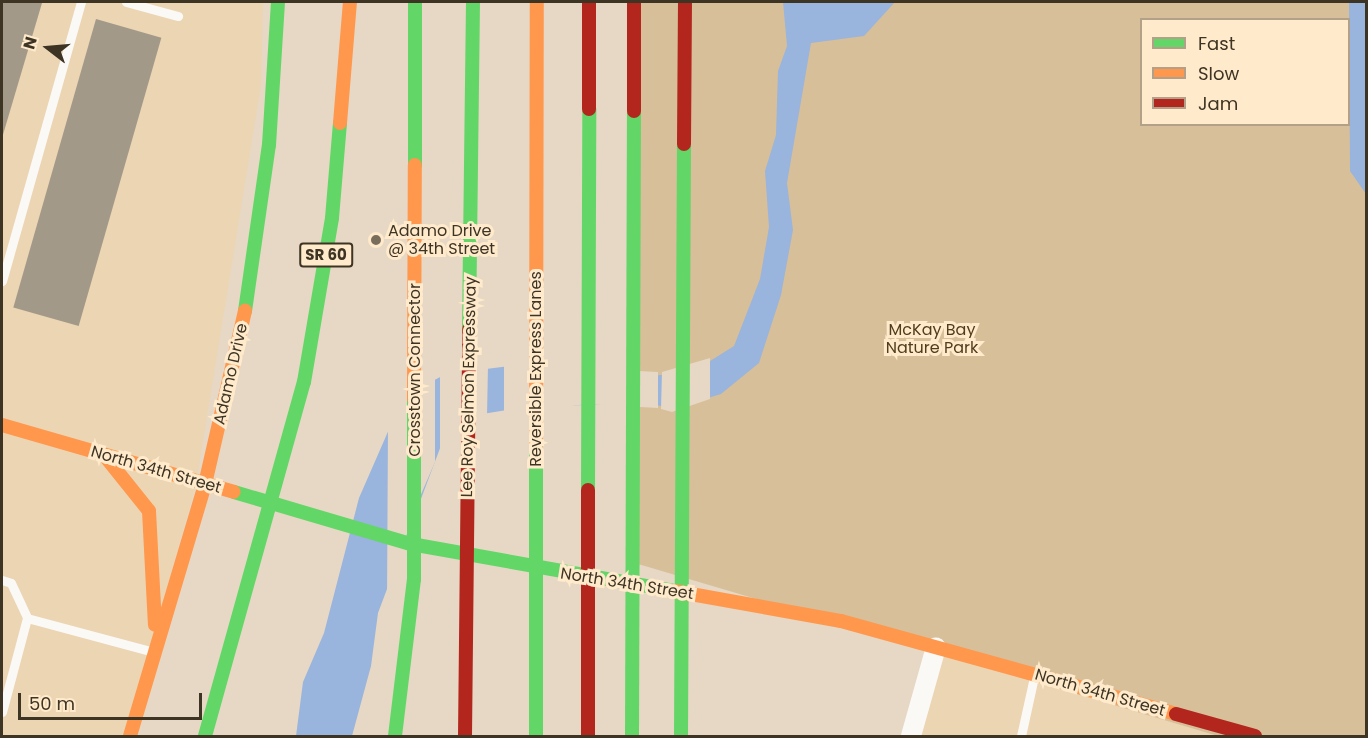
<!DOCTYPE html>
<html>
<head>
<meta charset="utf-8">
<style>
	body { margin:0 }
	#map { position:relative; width:1368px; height:738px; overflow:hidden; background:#e6d8c4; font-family:Poppins,sans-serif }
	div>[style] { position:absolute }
	.built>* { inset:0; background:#ecd5b3 }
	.green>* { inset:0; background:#d7bf99 }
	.water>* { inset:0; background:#99b4dd }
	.pier>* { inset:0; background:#e6d8c4 }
	.building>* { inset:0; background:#a39989; transform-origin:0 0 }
	.lane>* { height:9px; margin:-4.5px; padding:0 4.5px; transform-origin:4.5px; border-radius:4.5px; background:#fbf9f6 }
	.street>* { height:20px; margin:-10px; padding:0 10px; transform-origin:10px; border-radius:10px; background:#fbf9f6 }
	.fast>* { height:14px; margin:-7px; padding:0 7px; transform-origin:7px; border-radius:7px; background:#63d668 }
	.slow>* { height:14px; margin:-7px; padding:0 7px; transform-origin:7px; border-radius:7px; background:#ff974d }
	.jam>* { height:14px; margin:-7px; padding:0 7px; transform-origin:7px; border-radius:7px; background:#b3261e }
	.dots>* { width:16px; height:16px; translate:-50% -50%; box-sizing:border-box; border:3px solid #ffeacb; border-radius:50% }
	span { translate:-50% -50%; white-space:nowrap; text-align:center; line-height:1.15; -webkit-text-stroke:6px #ffeacb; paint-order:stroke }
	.shield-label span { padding:2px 4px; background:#ffeacb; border:2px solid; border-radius:4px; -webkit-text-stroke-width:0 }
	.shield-label { font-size:15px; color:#3e3424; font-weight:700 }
	.poi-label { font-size:16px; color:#3e3424 }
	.left { translate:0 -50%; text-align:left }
	.park-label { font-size:16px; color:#513d1c }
	.street-label { font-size:16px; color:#3e3424 }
	.frame { position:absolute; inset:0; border:3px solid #3e3424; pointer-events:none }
	.legend { position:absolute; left:1140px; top:18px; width:210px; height:108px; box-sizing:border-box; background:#ffeacb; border:2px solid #b2a188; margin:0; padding:8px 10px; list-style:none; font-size:18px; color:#3e3424 }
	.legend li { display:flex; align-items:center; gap:12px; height:30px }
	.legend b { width:30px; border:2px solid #b2a188 }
	.north { position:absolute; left:18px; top:18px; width:60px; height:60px; -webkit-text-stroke:4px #ffeacb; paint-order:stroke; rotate:286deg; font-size:16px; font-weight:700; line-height:24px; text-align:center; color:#3e3424 }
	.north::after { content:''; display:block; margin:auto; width:21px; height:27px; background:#3e3424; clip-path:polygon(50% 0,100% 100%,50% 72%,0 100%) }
	.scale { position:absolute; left:18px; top:693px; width:184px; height:27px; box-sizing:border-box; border:3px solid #3e3424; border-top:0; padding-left:8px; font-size:18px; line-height:21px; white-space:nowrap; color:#3e3424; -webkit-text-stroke:4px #ffeacb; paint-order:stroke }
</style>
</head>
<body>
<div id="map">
	<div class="built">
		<div style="clip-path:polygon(2px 2px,263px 2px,261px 85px,197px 478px,2px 422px)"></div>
		<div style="clip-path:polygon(2px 429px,196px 485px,125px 736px,2px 736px)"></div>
		<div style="clip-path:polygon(942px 643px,1234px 736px,916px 736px)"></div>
	</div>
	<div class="green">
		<div style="clip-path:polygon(evenodd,634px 2px,1366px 2px,1366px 736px,1218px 736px,628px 561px,634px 2px,1142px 20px,1348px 20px,1348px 124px,1142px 124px,1142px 20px)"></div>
	</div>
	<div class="water">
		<div style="clip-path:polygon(783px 2px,895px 2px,864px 36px,811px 43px,787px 183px,793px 230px,781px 295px,759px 363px,721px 394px,671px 409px,647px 402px,520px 408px,470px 416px,445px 435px,378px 613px,371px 666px,352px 736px,296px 736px,303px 682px,324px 633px,359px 498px,397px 411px,423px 386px,446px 374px,510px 366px,639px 377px,672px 374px,699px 368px,734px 346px,760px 279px,769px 227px,765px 171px,776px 135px,778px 71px,787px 46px)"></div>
		<div style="clip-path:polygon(1349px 2px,1366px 2px,1366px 194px,1350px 171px)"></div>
	</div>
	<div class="pier">
		<div style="clip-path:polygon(710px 358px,710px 399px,672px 412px,661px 409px,662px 372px)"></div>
		<div style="clip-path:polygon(504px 364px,658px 372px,658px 408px,587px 404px,504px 415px)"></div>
		<div style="clip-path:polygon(488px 366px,487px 417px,471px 419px,447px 437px,440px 451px,440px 374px)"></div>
		<div style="clip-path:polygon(435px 376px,435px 462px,413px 513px,387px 602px,388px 423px,395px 409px)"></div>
	</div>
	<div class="building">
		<div style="clip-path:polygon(2px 2px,42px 3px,2px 138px)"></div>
		<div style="left:96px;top:19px;width:68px;height:300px;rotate:16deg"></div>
	</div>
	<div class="lane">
		<div style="left:126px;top:2px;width:54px;rotate:15.1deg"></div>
		<div style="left:2px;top:281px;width:290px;rotate:-74.2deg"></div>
		<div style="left:2px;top:580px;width:9px;rotate:18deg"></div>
		<div style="left:11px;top:583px;width:38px;rotate:65deg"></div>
		<div style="left:27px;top:618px;width:97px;rotate:104.9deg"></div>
		<div style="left:27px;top:618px;width:127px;rotate:15deg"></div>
		<div style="left:1021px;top:736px;width:60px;rotate:-77.6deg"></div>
	</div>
	<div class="street">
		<div style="left:911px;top:736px;width:92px;rotate:-74.3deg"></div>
	</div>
	<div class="fast">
		<div style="left:415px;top:165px;width:163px;rotate:-90deg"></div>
		<div style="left:245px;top:311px;width:168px;rotate:-81.8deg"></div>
		<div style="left:269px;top:145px;width:143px;rotate:-86.4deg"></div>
		<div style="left:469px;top:329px;width:327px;rotate:-89.3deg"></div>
		<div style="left:588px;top:490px;width:381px;rotate:-89.8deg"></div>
		<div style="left:234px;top:492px;width:184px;rotate:16.4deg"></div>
		<div style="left:411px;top:544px;width:267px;rotate:10.1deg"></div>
		<div style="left:205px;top:736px;width:368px;rotate:-74.4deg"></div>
		<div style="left:304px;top:382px;width:166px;rotate:-80.3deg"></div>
		<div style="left:332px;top:218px;width:95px;rotate:-85.2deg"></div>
		<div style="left:395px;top:736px;width:158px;rotate:-83.1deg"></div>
		<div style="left:414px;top:579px;width:180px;rotate:-90deg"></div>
		<div style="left:536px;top:736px;width:291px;rotate:-90deg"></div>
		<div style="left:632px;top:736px;width:625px;rotate:-89.82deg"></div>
		<div style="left:681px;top:736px;width:592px;rotate:-89.71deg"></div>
	</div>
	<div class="slow">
		<div style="left:340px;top:123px;width:121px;rotate:-85.3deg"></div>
		<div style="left:414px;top:399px;width:234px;rotate:-89.8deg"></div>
		<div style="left:2px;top:425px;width:241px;rotate:16.1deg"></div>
		<div style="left:536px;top:445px;width:443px;rotate:-89.9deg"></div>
		<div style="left:105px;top:456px;width:70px;rotate:51.3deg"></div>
		<div style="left:149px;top:511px;width:114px;rotate:87deg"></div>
		<div style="left:674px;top:591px;width:170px;rotate:10.2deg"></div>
		<div style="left:841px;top:621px;width:348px;rotate:15.5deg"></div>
		<div style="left:130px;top:736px;width:263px;rotate:-73.4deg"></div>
		<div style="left:205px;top:484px;width:178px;rotate:-77deg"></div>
	</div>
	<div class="jam">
		<div style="left:589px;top:109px;width:107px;rotate:-90deg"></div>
		<div style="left:634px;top:111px;width:109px;rotate:-90deg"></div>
		<div style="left:684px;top:144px;width:142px;rotate:-89.6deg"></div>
		<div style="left:1176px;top:714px;width:82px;rotate:15.6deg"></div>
		<div style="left:465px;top:736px;width:407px;rotate:-89.4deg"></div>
		<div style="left:588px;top:736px;width:246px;rotate:-90deg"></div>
	</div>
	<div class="dots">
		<div style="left:376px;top:240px;background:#796d5c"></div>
	</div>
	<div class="shield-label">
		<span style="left:326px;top:255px">SR 60</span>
	</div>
	<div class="poi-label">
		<span class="left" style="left:388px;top:240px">Adamo Drive<br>@ 34th Street</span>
	</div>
	<div class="park-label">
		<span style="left:932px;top:339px">McKay Bay<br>Nature Park</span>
	</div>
	<div class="street-label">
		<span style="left:536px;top:369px;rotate:-90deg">Reversible Express Lanes</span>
		<span style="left:415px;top:370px;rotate:-90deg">Crosstown Connector</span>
		<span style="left:231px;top:374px;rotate:-77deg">Adamo Drive</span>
		<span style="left:469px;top:387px;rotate:-89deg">Lee Roy Selmon Expressway</span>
		<span style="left:156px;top:470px;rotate:16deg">North 34th Street</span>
		<span style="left:627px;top:584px;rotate:9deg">North 34th Street</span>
		<span style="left:1100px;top:693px;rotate:16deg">North 34th Street</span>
	</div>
	<div class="frame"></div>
	<ul class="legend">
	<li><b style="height:8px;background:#63d668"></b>Fast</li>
	<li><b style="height:8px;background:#ff974d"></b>Slow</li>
	<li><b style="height:8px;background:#b3261e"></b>Jam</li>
	</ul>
	<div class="north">N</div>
	<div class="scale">50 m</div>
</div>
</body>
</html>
